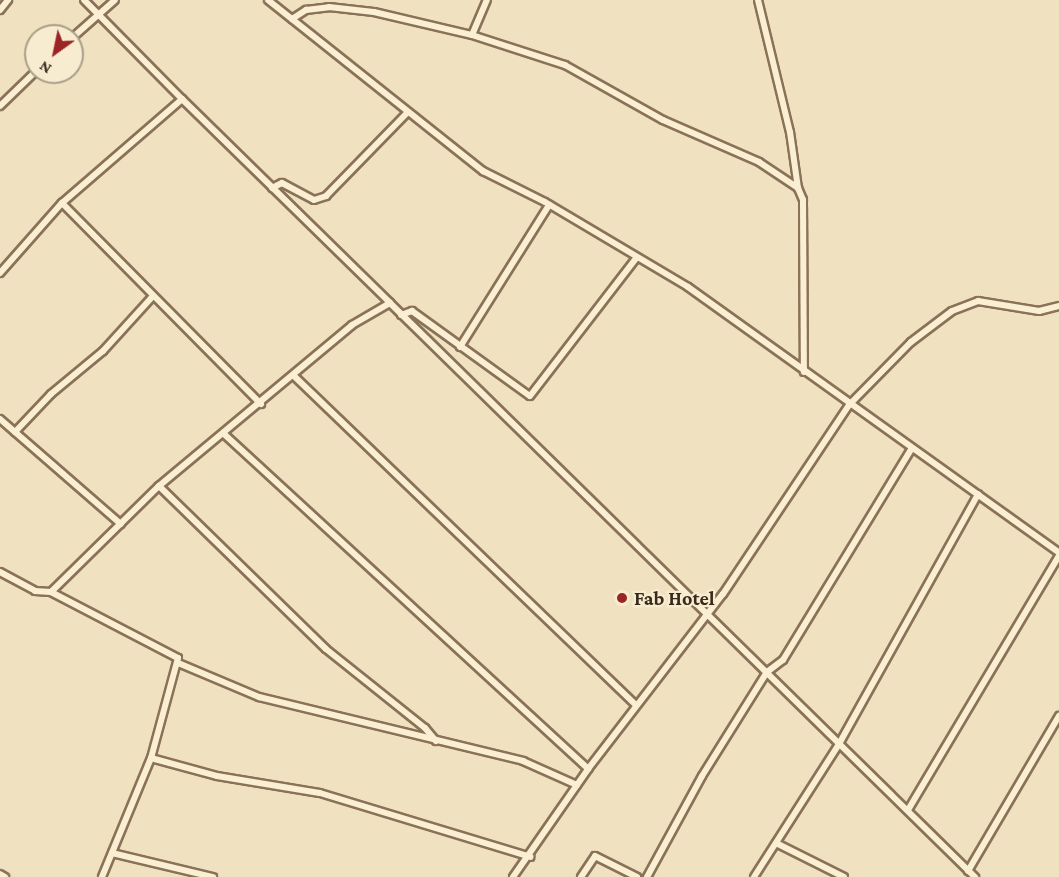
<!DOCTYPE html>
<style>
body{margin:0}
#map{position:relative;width:1059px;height:877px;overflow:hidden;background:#f0e2c0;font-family:"Crimson Pro",serif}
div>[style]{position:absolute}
.roads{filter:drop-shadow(2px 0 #8a7257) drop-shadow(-2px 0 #8a7257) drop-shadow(0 2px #8a7257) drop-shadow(0 -2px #8a7257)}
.minor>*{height:6px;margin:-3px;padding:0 3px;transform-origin:3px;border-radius:3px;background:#faefd3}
.dots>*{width:16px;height:16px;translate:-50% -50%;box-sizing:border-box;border:3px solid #f7ecd0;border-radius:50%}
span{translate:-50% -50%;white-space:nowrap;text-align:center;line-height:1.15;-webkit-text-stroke:4.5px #f7ecd0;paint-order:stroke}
.poi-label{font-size:20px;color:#382a1c;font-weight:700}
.left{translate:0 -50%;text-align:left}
.north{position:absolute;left:24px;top:24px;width:60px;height:60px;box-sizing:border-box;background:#f7ecd0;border:2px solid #ab9e88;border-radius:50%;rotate:213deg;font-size:16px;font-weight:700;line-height:24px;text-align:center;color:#382a1c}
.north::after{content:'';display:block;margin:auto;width:21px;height:27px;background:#9b2524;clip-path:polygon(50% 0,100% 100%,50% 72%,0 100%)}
</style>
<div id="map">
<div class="roads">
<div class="minor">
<div style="left:268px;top:0;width:275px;rotate:38.5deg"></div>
<div style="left:483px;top:171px;width:69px;rotate:26.6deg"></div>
<div style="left:545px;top:202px;width:166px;rotate:30.7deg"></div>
<div style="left:688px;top:287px;width:457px;rotate:35.6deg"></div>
<div style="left:758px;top:0;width:136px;rotate:76.4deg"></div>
<div style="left:790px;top:132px;width:57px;rotate:81.9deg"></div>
<div style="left:0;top:10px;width:13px;rotate:-51deg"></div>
<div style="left:292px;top:19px;width:17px;rotate:-33deg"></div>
<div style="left:306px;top:10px;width:23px;rotate:-7deg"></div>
<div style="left:329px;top:7px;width:45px;rotate:6.3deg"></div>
<div style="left:374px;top:12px;width:101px;rotate:13.2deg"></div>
<div style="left:472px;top:35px;width:98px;rotate:17.9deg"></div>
<div style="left:565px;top:65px;width:112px;rotate:29.3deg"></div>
<div style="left:663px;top:120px;width:105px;rotate:23.6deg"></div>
<div style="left:759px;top:162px;width:47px;rotate:33.7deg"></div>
<div style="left:798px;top:188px;width:13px;rotate:67deg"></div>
<div style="left:803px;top:200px;width:172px;rotate:89.7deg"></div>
<div style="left:472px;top:35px;width:38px;rotate:-67deg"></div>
<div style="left:72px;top:38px;width:57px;rotate:-41.5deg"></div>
<div style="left:182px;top:99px;width:291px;rotate:44.4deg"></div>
<div style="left:0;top:106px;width:50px;rotate:-44.2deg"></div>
<div style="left:272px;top:188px;width:11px;rotate:-27deg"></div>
<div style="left:282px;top:183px;width:36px;rotate:28deg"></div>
<div style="left:314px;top:200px;width:13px;rotate:-18deg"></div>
<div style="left:326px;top:196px;width:117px;rotate:-45.7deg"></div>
<div style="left:62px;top:203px;width:283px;rotate:45.3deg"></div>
<div style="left:0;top:273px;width:94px;rotate:-48.5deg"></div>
<div style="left:62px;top:203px;width:159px;rotate:-40.9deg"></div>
<div style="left:182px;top:99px;width:139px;rotate:-134.7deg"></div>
<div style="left:401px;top:315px;width:12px;rotate:-20deg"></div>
<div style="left:412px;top:311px;width:145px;rotate:35.8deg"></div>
<div style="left:530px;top:396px;width:175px;rotate:-52.4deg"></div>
<div style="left:460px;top:347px;width:168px;rotate:-57.9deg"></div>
<div style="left:293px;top:375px;width:476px;rotate:43.9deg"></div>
<div style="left:0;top:419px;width:160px;rotate:41deg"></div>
<div style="left:15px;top:432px;width:52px;rotate:-46.5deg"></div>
<div style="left:51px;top:394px;width:67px;rotate:-39.6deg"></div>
<div style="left:103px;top:351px;width:74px;rotate:-47.7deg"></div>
<div style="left:224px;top:434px;width:495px;rotate:42.6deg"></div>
<div style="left:159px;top:486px;width:233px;rotate:44.3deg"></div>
<div style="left:326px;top:649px;width:127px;rotate:38.6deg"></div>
<div style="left:425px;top:728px;width:17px;rotate:50deg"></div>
<div style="left:0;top:572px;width:40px;rotate:28deg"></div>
<div style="left:35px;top:591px;width:16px;rotate:4deg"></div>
<div style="left:51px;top:592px;width:151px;rotate:-44.5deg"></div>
<div style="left:159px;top:486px;width:251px;rotate:-39.8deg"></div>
<div style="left:352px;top:325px;width:44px;rotate:-30.1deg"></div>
<div style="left:390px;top:303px;width:820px;rotate:44.46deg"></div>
<div style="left:51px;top:592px;width:143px;rotate:27.5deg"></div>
<div style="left:178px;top:658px;width:104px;rotate:105.1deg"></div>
<div style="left:151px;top:758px;width:129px;rotate:112.4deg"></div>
<div style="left:178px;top:663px;width:88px;rotate:22.8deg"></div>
<div style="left:259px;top:697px;width:272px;rotate:13.6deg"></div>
<div style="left:523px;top:761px;width:59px;rotate:24deg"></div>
<div style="left:151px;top:758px;width:68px;rotate:15.3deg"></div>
<div style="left:217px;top:776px;width:104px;rotate:9.4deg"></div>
<div style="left:320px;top:793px;width:220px;rotate:16.9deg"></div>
<div style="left:908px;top:810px;width:295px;rotate:-59.3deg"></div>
<div style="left:776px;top:843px;width:76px;rotate:26.6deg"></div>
<div style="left:112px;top:853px;width:104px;rotate:13.4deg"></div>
<div style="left:968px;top:871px;width:180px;rotate:-59.6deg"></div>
<div style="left:0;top:874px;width:6px;rotate:31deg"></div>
<div style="left:513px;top:877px;width:131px;rotate:-55.2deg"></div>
<div style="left:588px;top:769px;width:221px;rotate:-52.4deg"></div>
<div style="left:723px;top:594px;width:227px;rotate:-56.3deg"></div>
<div style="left:849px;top:405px;width:88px;rotate:-45.5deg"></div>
<div style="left:911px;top:342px;width:51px;rotate:-37.1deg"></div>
<div style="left:952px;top:311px;width:28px;rotate:-21deg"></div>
<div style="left:978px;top:301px;width:62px;rotate:9.3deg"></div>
<div style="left:1039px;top:311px;width:21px;rotate:-14deg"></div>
<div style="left:581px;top:877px;width:25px;rotate:-56deg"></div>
<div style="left:595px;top:856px;width:47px;rotate:26.6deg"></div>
<div style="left:647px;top:877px;width:115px;rotate:-61.4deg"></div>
<div style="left:702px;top:776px;width:123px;rotate:-58deg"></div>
<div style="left:767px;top:672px;width:20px;rotate:-37deg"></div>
<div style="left:783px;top:660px;width:248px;rotate:-58.7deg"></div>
<div style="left:754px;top:877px;width:158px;rotate:-57.4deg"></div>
<div style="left:839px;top:744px;width:286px;rotate:-60.9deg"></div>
</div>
</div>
<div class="dots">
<div style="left:622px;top:598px;background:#9b2524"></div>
</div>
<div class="poi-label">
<span class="left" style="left:634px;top:598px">Fab Hotel</span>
</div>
<div class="north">N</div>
</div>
